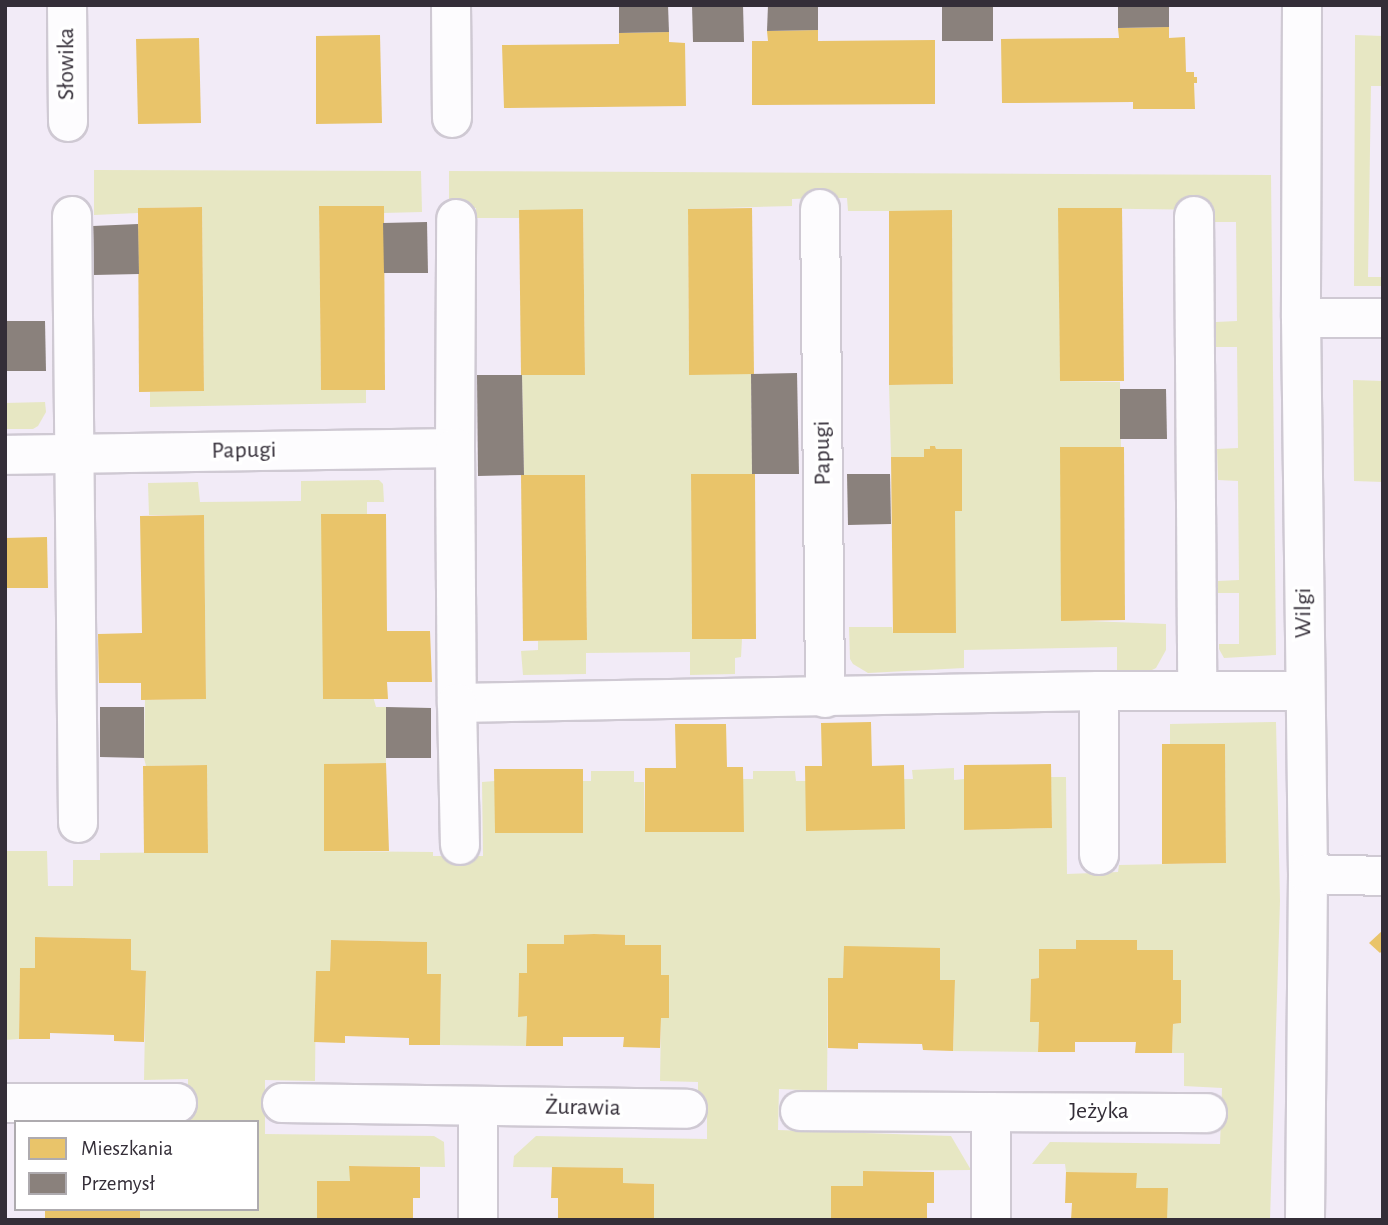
<!DOCTYPE html>
<meta charset="utf-8">
<style>
body{margin:0}
#map{position:relative;width:1388px;height:1225px;overflow:hidden;background:#f2ebf7;font-family:"Alegreya Sans",sans-serif}
div>[style]{position:absolute}
.green>*{inset:0;background:#e7e7c3}
.homes>*{inset:0;background:#e9c46a}
.industry>*{inset:0;background:#8a817c}
.roads{filter:drop-shadow(2px 0 #cfc9d3) drop-shadow(-2px 0 #cfc9d3) drop-shadow(0 2px #cfc9d3) drop-shadow(0 -2px #cfc9d3)}
.street>*{height:38px;margin:-19px;padding:0 19px;transform-origin:19px;border-radius:19px;background:#fdfcfe}
span{translate:-50% -50%;white-space:nowrap;text-align:center;line-height:1.15;-webkit-text-stroke:7px #fff;paint-order:stroke}
.street-label{font-size:24px;color:#342e38}
.frame{position:absolute;inset:0;border:7px solid #342e38;pointer-events:none}
.legend{position:absolute;left:14px;top:1120px;width:245px;height:91px;box-sizing:border-box;background:#fff;border:2px solid #aeabaf;margin:0;padding:9px 12px;list-style:none;font-size:21px;color:#342e38}
.legend li{display:flex;align-items:center;gap:14px;height:35px}
.legend b{width:35px;border:2px solid #aeabaf}
</style>
<div id="map">
<div class="green">
<div style="clip-path:polygon(1355px 35px,1383px 36px,1383px 86px,1371px 86px,1368px 277px,1383px 277px,1383px 286px,1354px 286px)"></div>
<div style="clip-path:polygon(94px 170px,421px 171px,422px 212px,383px 213px,383px 206px,319px 207px,321px 390px,366px 390px,366px 403px,150px 407px,150px 392px,204px 391px,202px 207px,138px 208px,138px 213px,94px 215px)"></div>
<div style="clip-path:polygon(449px 171px,1271px 175px,1276px 655px,1224px 658px,1219px 649px,1219px 644px,1239px 644px,1239px 593px,1218px 593px,1218px 581px,1239px 580px,1238px 481px,1218px 480px,1217px 449px,1238px 448px,1237px 347px,1216px 347px,1216px 322px,1237px 321px,1236px 222px,1215px 222px,1215px 210px,1059px 208px,1060px 381px,1120px 382px,1121px 447px,1061px 447px,1061px 620px,1166px 624px,1166px 650px,1156px 668px,1150px 671px,1117px 671px,1117px 647px,964px 650px,964px 668px,868px 673px,853px 664px,850px 659px,849px 627px,892px 627px,893px 633px,955px 633px,955px 511px,962px 449px,936px 449px,935px 446px,930px 446px,930px 449px,924px 449px,924px 457px,891px 457px,889px 385px,953px 384px,952px 211px,848px 211px,847px 198px,819px 198px,792px 199px,792px 206px,688px 209px,689px 374px,751px 374px,752px 474px,691px 474px,692px 639px,742px 639px,741px 657px,735px 658px,735px 674px,690px 675px,690px 652px,586px 653px,586px 674px,523px 675px,521px 651px,538px 650px,538px 641px,587px 639px,585px 475px,524px 475px,522px 375px,585px 375px,583px 210px,520px 210px,519px 218px,476px 218px,476px 208px,449px 208px)"></div>
<div style="clip-path:polygon(1353px 380px,1383px 381px,1383px 482px,1354px 481px)"></div>
<div style="clip-path:polygon(45px 402px,46px 412px,38px 426px,33px 429px,5px 429px,5px 403px)"></div>
<div style="clip-path:polygon(379px 480px,383px 484px,384px 502px,367px 502px,367px 514px,322px 514px,376px 707px,386px 707px,386px 763px,324px 764px,325px 851px,433px 852px,433px 856px,483px 856px,482px 782px,495px 781px,496px 833px,583px 833px,583px 781px,591px 781px,591px 771px,634px 771px,634px 782px,644px 782px,645px 832px,743px 779px,753px 779px,753px 771px,795px 771px,796px 781px,805px 781px,913px 779px,912px 770px,954px 768px,954px 780px,964px 779px,965px 830px,1052px 828px,1051px 777px,1066px 777px,1067px 874px,1118px 872px,1119px 865px,1226px 863px,1225px 744px,1170px 744px,1170px 724px,1276px 722px,1280px 901px,1270px 1220px,1167px 1220px,1167px 1189px,1136px 1188px,1136px 1173px,1066px 1172px,1065px 1164px,1032px 1164px,1050px 1142px,1220px 1144px,1222px 1088px,1184px 1086px,1184px 1053px,1172px 1053px,1173px 1024px,1181px 1023px,1181px 980px,1173px 980px,1173px 950px,1137px 950px,1136px 940px,1077px 940px,1076px 949px,1039px 978px,1031px 979px,1030px 1022px,1039px 1022px,1038px 1052px,953px 1051px,955px 980px,940px 980px,940px 948px,843px 978px,828px 978px,827px 1091px,779px 1089px,778px 1130px,951px 1136px,971px 1170px,864px 1171px,863px 1186px,831px 1186px,831px 1220px,654px 1220px,654px 1184px,623px 1183px,623px 1168px,513px 1167px,514px 1156px,536px 1136px,707px 1139px,707px 1106px,698px 1105px,698px 1082px,660px 1081px,661px 1018px,669px 1018px,669px 975px,661px 975px,661px 945px,625px 945px,624px 935px,594px 934px,564px 935px,564px 944px,527px 944px,527px 973px,519px 974px,518px 1016px,527px 1016px,526px 1046px,440px 1045px,441px 974px,427px 974px,427px 942px,331px 940px,330px 971px,316px 972px,315px 1081px,265px 1080px,265px 1134px,434px 1136px,444px 1142px,445px 1167px,350px 1166px,350px 1181px,318px 1181px,317px 1220px,140px 1220px,140px 1209px,257px 1209px,257px 1122px,188px 1122px,188px 1079px,144px 1080px,146px 971px,131px 970px,131px 939px,35px 937px,35px 968px,20px 969px,19px 1039px,5px 1040px,5px 851px,47px 851px,48px 886px,73px 886px,73px 860px,100px 860px,100px 853px,208px 852px,207px 765px,146px 766px,144px 758px,145px 700px,206px 699px,204px 515px,149px 515px,148px 483px,198px 482px,200px 502px,301px 501px,301px 481px)"></div>
</div>
<div class="homes">
<div style="clip-path:polygon(1169px 27px,1169px 38px,1185px 37px,1186px 72px,1194px 72px,1194px 77px,1197px 77px,1197px 83px,1194px 83px,1195px 109px,1133px 109px,1133px 102px,1002px 103px,1001px 39px,1119px 38px,1118px 28px)"></div>
<div style="clip-path:polygon(818px 30px,818px 41px,935px 40px,935px 104px,752px 105px,752px 41px,768px 41px,767px 31px)"></div>
<div style="clip-path:polygon(669px 32px,669px 42px,685px 43px,686px 106px,504px 108px,502px 45px,619px 44px,619px 33px)"></div>
<div style="clip-path:polygon(380px 35px,382px 123px,316px 124px,316px 36px)"></div>
<div style="clip-path:polygon(199px 38px,201px 123px,138px 124px,136px 39px)"></div>
<div style="clip-path:polygon(319px 206px,384px 206px,385px 390px,321px 390px)"></div>
<div style="clip-path:polygon(202px 207px,204px 391px,139px 392px,138px 208px)"></div>
<div style="clip-path:polygon(752px 208px,754px 374px,689px 375px,688px 209px)"></div>
<div style="clip-path:polygon(1058px 208px,1122px 208px,1124px 381px,1060px 381px)"></div>
<div style="clip-path:polygon(583px 209px,585px 375px,521px 375px,519px 210px)"></div>
<div style="clip-path:polygon(952px 210px,953px 384px,889px 385px,889px 211px)"></div>
<div style="clip-path:polygon(930px 446px,935px 446px,936px 449px,962px 449px,962px 511px,955px 511px,956px 633px,893px 633px,891px 457px,924px 457px,924px 449px,930px 449px)"></div>
<div style="clip-path:polygon(1060px 447px,1124px 447px,1125px 620px,1061px 621px)"></div>
<div style="clip-path:polygon(691px 474px,755px 474px,756px 639px,692px 639px)"></div>
<div style="clip-path:polygon(521px 475px,585px 475px,587px 640px,523px 641px)"></div>
<div style="clip-path:polygon(321px 514px,386px 514px,387px 631px,430px 631px,432px 682px,387px 682px,388px 699px,323px 699px)"></div>
<div style="clip-path:polygon(204px 515px,206px 699px,141px 700px,141px 683px,99px 683px,98px 634px,142px 633px,140px 516px)"></div>
<div style="clip-path:polygon(47px 537px,48px 588px,5px 588px,5px 538px)"></div>
<div style="clip-path:polygon(871px 722px,872px 766px,904px 765px,905px 829px,806px 831px,805px 766px,822px 766px,821px 723px)"></div>
<div style="clip-path:polygon(675px 724px,726px 724px,727px 767px,743px 767px,744px 832px,645px 832px,645px 768px,676px 768px)"></div>
<div style="clip-path:polygon(1162px 744px,1225px 744px,1226px 863px,1162px 864px)"></div>
<div style="clip-path:polygon(386px 763px,389px 851px,324px 851px,324px 764px)"></div>
<div style="clip-path:polygon(1051px 764px,1052px 828px,964px 830px,964px 765px)"></div>
<div style="clip-path:polygon(207px 765px,208px 853px,144px 853px,143px 766px)"></div>
<div style="clip-path:polygon(494px 769px,583px 769px,583px 833px,495px 833px)"></div>
<div style="clip-path:polygon(1383px 930px,1383px 950px,1380px 953px,1369px 943px)"></div>
<div style="clip-path:polygon(594px 934px,625px 935px,625px 945px,661px 945px,661px 975px,669px 975px,669px 1018px,661px 1018px,660px 1048px,623px 1047px,624px 1037px,563px 1037px,563px 1046px,526px 1046px,527px 1016px,518px 1017px,519px 973px,527px 973px,527px 944px,564px 944px,564px 935px)"></div>
<div style="clip-path:polygon(35px 937px,131px 939px,131px 970px,146px 971px,144px 1042px,114px 1041px,114px 1035px,50px 1033px,50px 1039px,19px 1039px,20px 968px,35px 968px)"></div>
<div style="clip-path:polygon(331px 940px,427px 942px,427px 974px,441px 974px,440px 1045px,409px 1045px,409px 1038px,345px 1036px,345px 1043px,314px 1042px,316px 971px,330px 971px)"></div>
<div style="clip-path:polygon(1076px 940px,1137px 940px,1137px 950px,1173px 950px,1173px 980px,1181px 980px,1181px 1023px,1173px 1024px,1172px 1053px,1135px 1053px,1136px 1042px,1075px 1042px,1075px 1052px,1038px 1052px,1039px 1022px,1030px 1022px,1031px 979px,1039px 978px,1039px 949px,1076px 949px)"></div>
<div style="clip-path:polygon(844px 946px,940px 948px,940px 980px,955px 980px,953px 1051px,923px 1050px,922px 1044px,858px 1043px,858px 1049px,828px 1048px,828px 978px,843px 978px)"></div>
<div style="clip-path:polygon(349px 1166px,420px 1167px,420px 1198px,413px 1198px,413px 1220px,317px 1220px,317px 1181px,350px 1181px)"></div>
<div style="clip-path:polygon(552px 1167px,623px 1168px,623px 1183px,654px 1184px,654px 1220px,558px 1220px,558px 1198px,551px 1198px)"></div>
<div style="clip-path:polygon(863px 1171px,934px 1172px,934px 1203px,927px 1203px,927px 1220px,831px 1220px,831px 1186px,863px 1186px)"></div>
<div style="clip-path:polygon(1066px 1172px,1137px 1173px,1136px 1188px,1168px 1188px,1167px 1220px,1071px 1220px,1072px 1203px,1065px 1203px)"></div>
<div style="clip-path:polygon(45px 1209px,140px 1209px,140px 1220px,45px 1220px)"></div>
</div>
<div class="industry">
<div style="clip-path:polygon(619px 5px,668px 5px,669px 32px,619px 33px)"></div>
<div style="clip-path:polygon(692px 5px,743px 5px,744px 42px,693px 42px)"></div>
<div style="clip-path:polygon(768px 5px,818px 5px,818px 30px,767px 31px)"></div>
<div style="clip-path:polygon(942px 5px,993px 5px,993px 41px,942px 41px)"></div>
<div style="clip-path:polygon(1118px 5px,1169px 5px,1169px 27px,1118px 28px)"></div>
<div style="clip-path:polygon(427px 222px,428px 273px,384px 273px,383px 223px)"></div>
<div style="clip-path:polygon(138px 224px,139px 274px,94px 275px,93px 226px)"></div>
<div style="clip-path:polygon(5px 321px,45px 321px,46px 371px,5px 371px)"></div>
<div style="clip-path:polygon(797px 373px,799px 474px,752px 474px,751px 374px)"></div>
<div style="clip-path:polygon(477px 375px,522px 375px,524px 475px,478px 476px)"></div>
<div style="clip-path:polygon(1120px 389px,1166px 389px,1167px 439px,1120px 439px)"></div>
<div style="clip-path:polygon(847px 474px,890px 474px,891px 524px,848px 525px)"></div>
<div style="clip-path:polygon(100px 707px,144px 707px,144px 758px,100px 757px)"></div>
<div style="clip-path:polygon(386px 707px,431px 708px,431px 758px,386px 758px)"></div>
</div>
<div class="roads">
<div class="street">
<div style="left:67px;top:5px;width:117px;rotate:89.5deg"></div>
<div style="left:451px;top:5px;width:113px;rotate:89.5deg"></div>
<div style="left:1302px;top:5px;width:313px;rotate:90.2deg"></div>
<div style="left:1301px;top:318px;width:556px;rotate:89.28deg"></div>
<div style="left:1308px;top:874px;width:346px;rotate:90.5deg"></div>
<div style="left:820px;top:209px;width:489px;rotate:89.4deg"></div>
<div style="left:72px;top:216px;width:607px;rotate:89.43deg"></div>
<div style="left:1194px;top:216px;width:474px;rotate:89.6deg"></div>
<div style="left:1301px;top:318px;width:82px"></div>
<div style="left:455px;top:448px;width:229px;rotate:-89.7deg"></div>
<div style="left:5px;top:455px;width:450px;rotate:-0.9deg"></div>
<div style="left:455px;top:448px;width:255px;rotate:89.6deg"></div>
<div style="left:457px;top:703px;width:642px;rotate:-1.07deg"></div>
<div style="left:1099px;top:691px;width:205px"></div>
<div style="left:1099px;top:691px;width:164px;rotate:90deg"></div>
<div style="left:457px;top:703px;width:142px;rotate:88.8deg"></div>
<div style="left:1308px;top:874px;width:75px;rotate:1.5deg"></div>
<div style="left:5px;top:1103px;width:172px"></div>
<div style="left:282px;top:1103px;width:405px;rotate:0.8deg"></div>
<div style="left:800px;top:1111px;width:407px;rotate:0.3deg"></div>
<div style="left:478px;top:1220px;width:114px;rotate:-90deg"></div>
<div style="left:991px;top:1220px;width:108px;rotate:-90deg"></div>
</div>
</div>
<div class="street-label">
<span style="left:67px;top:64px;rotate:-90deg">Słowika</span>
<span style="left:244px;top:451px;rotate:-1deg">Papugi</span>
<span style="left:823px;top:453px;rotate:-91deg">Papugi</span>
<span style="left:1304px;top:613px;rotate:-90deg">Wilgi</span>
<span style="left:583px;top:1108px;rotate:1deg">Żurawia</span>
<span style="left:1099px;top:1112px">Jeżyka</span>
</div>
<div class="frame"></div>
<ul class="legend">
<li><b style="height:19px;background:#e9c46a"></b>Mieszkania</li>
<li><b style="height:19px;background:#8a817c"></b>Przemysł</li>
</ul>
</div>
